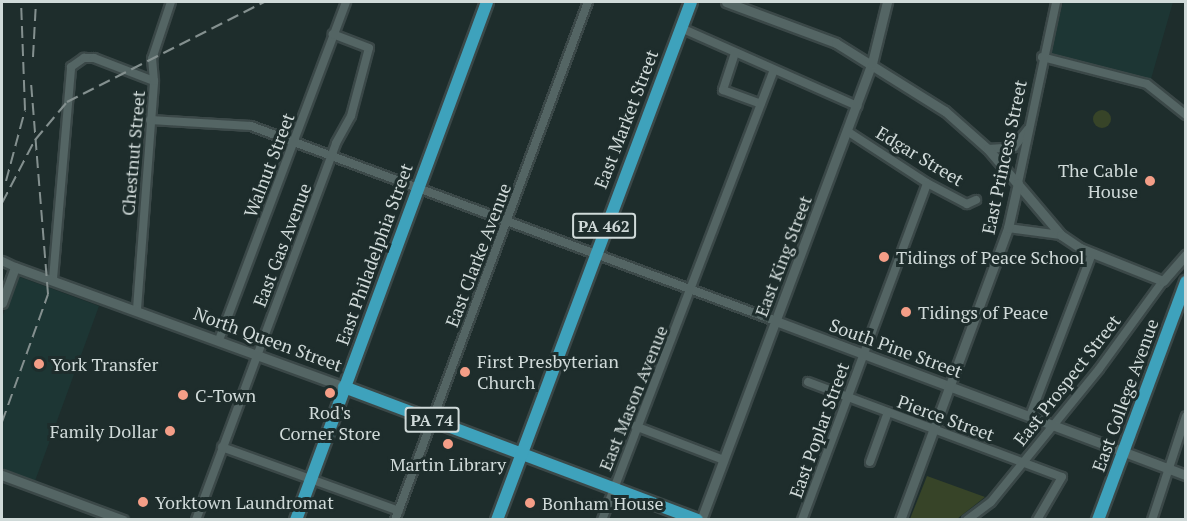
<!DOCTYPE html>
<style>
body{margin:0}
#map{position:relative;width:1187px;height:521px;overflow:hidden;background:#1e2d2c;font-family:"PT Serif",serif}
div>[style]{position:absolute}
.built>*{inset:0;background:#1d3634}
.green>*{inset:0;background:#374428}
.round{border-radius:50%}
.roads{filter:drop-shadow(2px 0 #3b4848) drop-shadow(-2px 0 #3b4848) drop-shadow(0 2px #3b4848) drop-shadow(0 -2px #3b4848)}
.minor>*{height:8px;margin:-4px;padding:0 4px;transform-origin:4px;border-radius:4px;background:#546564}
.tertiary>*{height:9px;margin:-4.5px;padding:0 4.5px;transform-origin:4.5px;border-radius:4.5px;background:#546564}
.primary>*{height:12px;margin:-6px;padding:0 6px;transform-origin:6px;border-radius:6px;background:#3ea2bc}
.rail>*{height:2px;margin-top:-1px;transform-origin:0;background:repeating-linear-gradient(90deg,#84908f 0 12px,transparent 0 18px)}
.dots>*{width:16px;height:16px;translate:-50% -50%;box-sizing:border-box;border:3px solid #1e2d2c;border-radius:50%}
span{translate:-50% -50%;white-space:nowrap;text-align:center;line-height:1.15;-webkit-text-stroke:6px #1e2d2c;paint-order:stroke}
.shield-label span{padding:2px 4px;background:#1e2d2c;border:2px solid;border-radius:4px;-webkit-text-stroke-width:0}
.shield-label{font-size:16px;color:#d0dad9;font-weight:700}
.street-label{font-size:18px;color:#d0dad9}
.poi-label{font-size:18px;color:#d0dad9}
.right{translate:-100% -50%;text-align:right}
.left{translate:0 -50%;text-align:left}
.frame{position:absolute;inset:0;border:3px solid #d0dad9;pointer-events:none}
</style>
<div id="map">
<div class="built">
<div style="clip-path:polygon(1063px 2px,1173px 2px,1151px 79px,1050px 54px)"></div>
<div style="clip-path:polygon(17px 276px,99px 306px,35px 481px,2px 469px,2px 318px)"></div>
</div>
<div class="green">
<div class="round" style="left:1093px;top:110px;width:18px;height:18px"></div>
<div style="clip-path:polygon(927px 476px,985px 497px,957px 519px,910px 519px)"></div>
</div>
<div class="roads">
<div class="minor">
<div style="left:681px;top:28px;width:193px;rotate:23.9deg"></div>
<div style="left:735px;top:53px;width:39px;rotate:108deg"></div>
<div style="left:723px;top:90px;width:40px;rotate:20.2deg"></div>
<div style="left:1042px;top:57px;width:108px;rotate:14.4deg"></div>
<div style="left:1147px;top:84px;width:50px;rotate:38.5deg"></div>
<div style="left:150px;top:120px;width:101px;rotate:3.4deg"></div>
<div style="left:251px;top:126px;width:560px;rotate:20.38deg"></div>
<div style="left:847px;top:131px;width:95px;rotate:33deg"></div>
<div style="left:927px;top:183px;width:45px;rotate:27.7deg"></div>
<div style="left:967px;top:204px;width:10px;rotate:-24deg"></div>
<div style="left:988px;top:149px;width:26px;rotate:-4deg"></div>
<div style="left:1014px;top:147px;width:23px;rotate:-52deg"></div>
<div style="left:1018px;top:183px;width:185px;rotate:-78.1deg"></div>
<div style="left:1008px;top:228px;width:53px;rotate:7.5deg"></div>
<div style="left:2px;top:261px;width:14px;rotate:25deg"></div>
<div style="left:53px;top:279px;width:213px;rotate:-85.1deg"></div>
<div style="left:71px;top:67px;width:16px;rotate:-35deg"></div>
<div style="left:84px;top:58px;width:10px"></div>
<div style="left:94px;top:58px;width:64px;rotate:21deg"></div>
<div style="left:137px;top:309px;width:229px;rotate:-85.7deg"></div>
<div style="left:154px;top:81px;width:22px;rotate:-95deg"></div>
<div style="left:152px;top:59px;width:60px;rotate:-71.6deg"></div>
<div style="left:219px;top:340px;width:361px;rotate:-69.4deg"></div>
<div style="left:808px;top:382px;width:271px;rotate:20.5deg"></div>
<div style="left:1062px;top:477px;width:50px;rotate:120.2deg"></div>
<div style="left:1030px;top:416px;width:173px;rotate:-69.1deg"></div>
<div style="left:635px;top:426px;width:95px;rotate:20.9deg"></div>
<div style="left:222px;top:447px;width:188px;rotate:19.9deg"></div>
<div style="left:870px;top:462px;width:53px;rotate:-70.2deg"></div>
<div style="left:196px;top:520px;width:402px;rotate:-69.6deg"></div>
<div style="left:336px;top:143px;width:31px;rotate:-61deg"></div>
<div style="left:351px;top:116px;width:70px;rotate:-75.2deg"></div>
<div style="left:369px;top:48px;width:39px;rotate:-159deg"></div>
<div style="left:395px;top:520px;width:553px;rotate:-69.57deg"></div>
<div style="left:602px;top:520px;width:482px;rotate:-69.1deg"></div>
<div style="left:802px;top:520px;width:359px;rotate:-69.6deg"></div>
<div style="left:967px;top:520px;width:30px;rotate:-37deg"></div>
<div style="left:991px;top:502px;width:171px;rotate:-50.9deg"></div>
<div style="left:1099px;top:369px;width:109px;rotate:-54deg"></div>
<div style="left:1152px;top:520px;width:109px;rotate:-71.9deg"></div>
</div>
<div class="tertiary">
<div style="left:726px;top:2px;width:117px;rotate:20.4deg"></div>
<div style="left:836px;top:43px;width:128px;rotate:32deg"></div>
<div style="left:945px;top:111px;width:57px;rotate:41.5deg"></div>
<div style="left:988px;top:149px;width:113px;rotate:49.7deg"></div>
<div style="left:1061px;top:235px;width:23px;rotate:34deg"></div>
<div style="left:1080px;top:248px;width:89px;rotate:21.7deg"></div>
<div style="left:1163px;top:281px;width:35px;rotate:-49deg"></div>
<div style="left:2px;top:303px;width:38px;rotate:-70deg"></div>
<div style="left:15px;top:267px;width:350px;rotate:20deg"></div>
<div style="left:776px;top:321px;width:438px;rotate:20.6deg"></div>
<div style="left:2px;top:475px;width:129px;rotate:20.4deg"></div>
<div style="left:701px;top:520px;width:488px;rotate:-69.5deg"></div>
<div style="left:872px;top:63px;width:63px;rotate:-76.2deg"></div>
<div style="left:900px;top:520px;width:311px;rotate:-69.7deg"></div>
<div style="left:1008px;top:228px;width:46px;rotate:-77.5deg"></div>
</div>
<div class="primary">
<div style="left:344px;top:387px;width:377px;rotate:20.6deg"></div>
<div style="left:296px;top:520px;width:552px;rotate:-69.76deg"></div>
<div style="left:497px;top:520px;width:553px;rotate:-69.47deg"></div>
<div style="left:1098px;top:520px;width:254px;rotate:-69.7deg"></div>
</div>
</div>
<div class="rail">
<div style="left:33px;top:57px;width:55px;rotate:-86.9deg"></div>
<div style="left:6px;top:181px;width:73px;rotate:-75deg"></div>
<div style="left:25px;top:110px;width:108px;rotate:-92.1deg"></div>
<div style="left:2px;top:203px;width:71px;rotate:-62.4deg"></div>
<div style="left:35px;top:140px;width:50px;rotate:-49.9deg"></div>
<div style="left:67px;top:102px;width:221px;rotate:-26.9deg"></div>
<div style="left:2px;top:422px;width:136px;rotate:-70.2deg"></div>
<div style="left:48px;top:294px;width:213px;rotate:-94.6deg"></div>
</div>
<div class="dots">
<div style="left:1150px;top:181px;background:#f49e87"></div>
<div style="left:884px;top:257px;background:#f49e87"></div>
<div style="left:906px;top:312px;background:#f49e87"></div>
<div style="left:39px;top:364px;background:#f49e87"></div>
<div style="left:465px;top:372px;background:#f49e87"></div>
<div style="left:330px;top:393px;background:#f49e87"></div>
<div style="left:183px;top:395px;background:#f49e87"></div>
<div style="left:170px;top:431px;background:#f49e87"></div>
<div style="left:448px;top:444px;background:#f49e87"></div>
<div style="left:143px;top:502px;background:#f49e87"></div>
<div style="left:530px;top:503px;background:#f49e87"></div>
</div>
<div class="shield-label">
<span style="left:604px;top:226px">PA 462</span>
<span style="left:432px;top:420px">PA 74</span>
</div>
<div class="street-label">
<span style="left:626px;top:119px;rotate:-69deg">East Market Street</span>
<span style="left:133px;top:153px;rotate:-85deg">Chestnut Street</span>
<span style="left:920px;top:156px;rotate:31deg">Edgar Street</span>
<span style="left:1004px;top:157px;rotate:-78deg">East Princess Street</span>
<span style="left:269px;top:165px;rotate:-69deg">Walnut Street</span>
<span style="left:282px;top:245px;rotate:-69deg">East Gas Avenue</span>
<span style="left:374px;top:254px;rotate:-70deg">East Philadelphia Street</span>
<span style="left:478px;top:255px;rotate:-69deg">East Clarke Avenue</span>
<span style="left:783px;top:256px;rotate:-69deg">East King Street</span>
<span style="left:268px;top:339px;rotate:20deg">North Queen Street</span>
<span style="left:896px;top:348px;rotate:20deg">South Pine Street</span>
<span style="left:1067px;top:380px;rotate:-52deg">East Prospect Street</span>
<span style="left:1125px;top:395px;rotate:-70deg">East College Avenue</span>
<span style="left:633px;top:398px;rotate:-68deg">East Mason Avenue</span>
<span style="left:946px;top:418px;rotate:20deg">Pierce Street</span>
<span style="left:819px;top:430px;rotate:-70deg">East Poplar Street</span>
</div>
<div class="poi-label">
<span class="right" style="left:1138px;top:181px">The Cable<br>House</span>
<span class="left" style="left:896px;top:257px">Tidings of Peace School</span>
<span class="left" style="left:918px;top:312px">Tidings of Peace</span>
<span class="left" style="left:477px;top:372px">First Presbyterian<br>Church</span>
<span class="left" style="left:51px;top:364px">York Transfer</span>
<span class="left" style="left:195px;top:395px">C-Town</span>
<span style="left:330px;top:423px">Rod's<br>Corner Store</span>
<span class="right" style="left:158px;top:431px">Family Dollar</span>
<span style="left:448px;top:464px">Martin Library</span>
<span class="left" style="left:155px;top:502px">Yorktown Laundromat</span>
<span class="left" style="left:542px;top:503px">Bonham House</span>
</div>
<div class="frame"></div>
</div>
